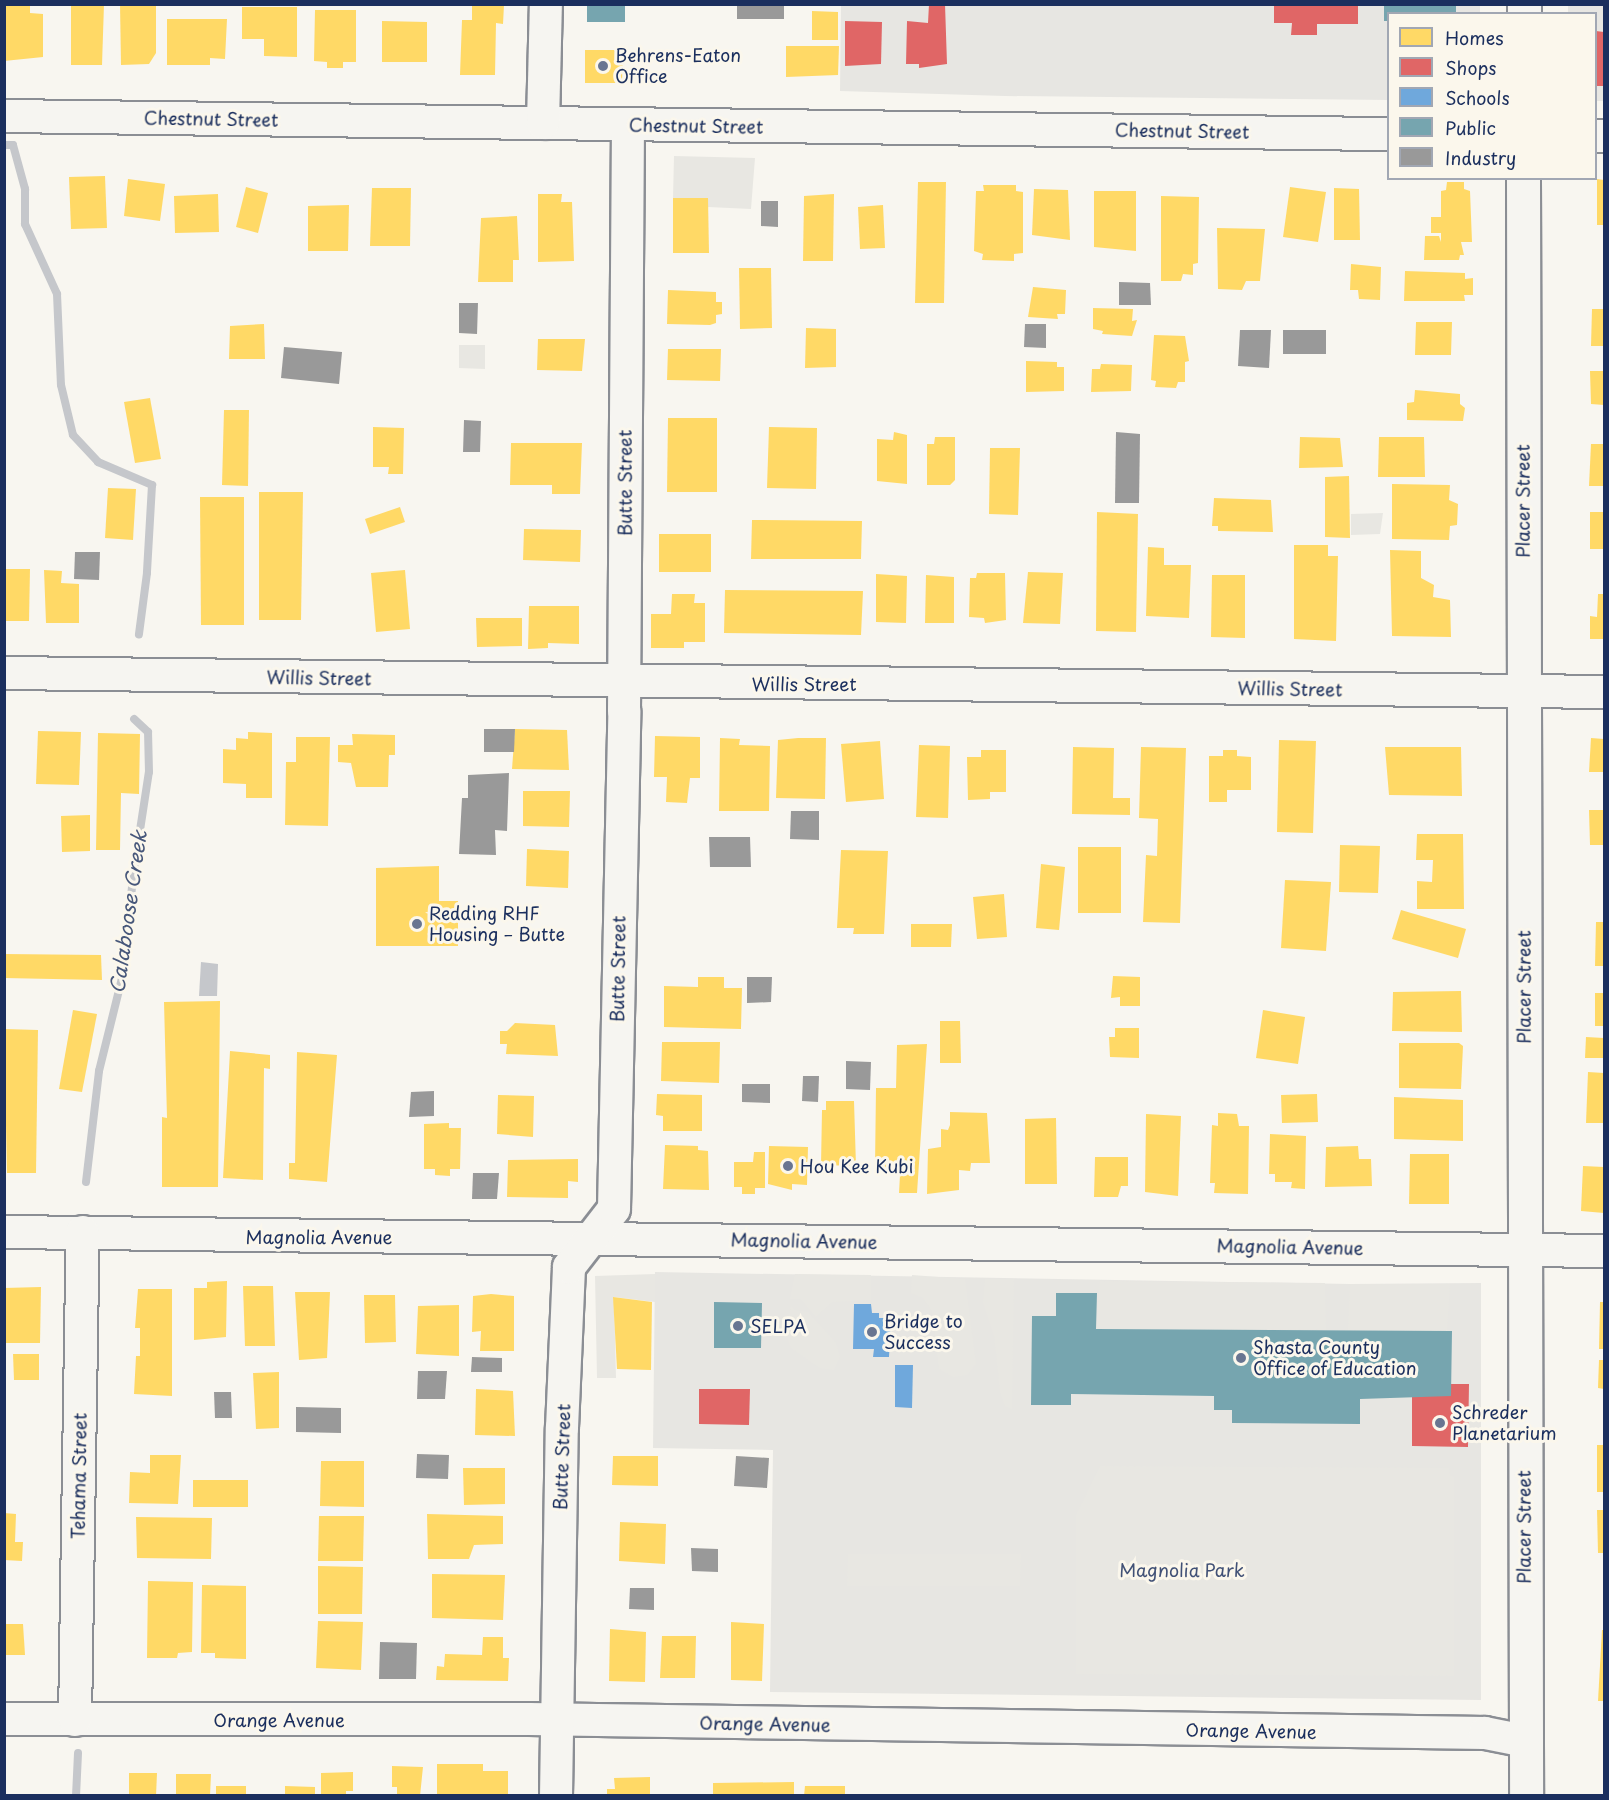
<!DOCTYPE html>
<meta charset="utf-8">
<style>
body{margin:0}
#map{position:relative;width:1609px;height:1800px;overflow:hidden;background:#f8f6f0;font-family:"Playpen Sans",sans-serif}
div>[style]{position:absolute}
.built>*{inset:0;background:#e7e6e2}
.green>*{inset:0;background:#e8e7e2}
.water>*{inset:0;background:#c5c7cb}
.homes>*{inset:0;background:#ffd966}
.shops>*{inset:0;background:#e06666}
.schools>*{inset:0;background:#6fa8dc}
.public>*{inset:0;background:#76a5af}
.industry>*{inset:0;background:#999}
.stream>*{height:8px;margin:-4px;padding:0 4px;transform-origin:4px;border-radius:4px;background:#c5c7cb}
.roads{filter:drop-shadow(2px 0 #8b8e94) drop-shadow(-2px 0 #8b8e94) drop-shadow(0 2px #8b8e94) drop-shadow(0 -2px #8b8e94)}
.minor>*{height:32px;margin:-16px;padding:0 16px;transform-origin:16px;border-radius:16px;background:#f6f5f1}
.secondary>*{height:33px;margin:-16.5px;padding:0 16.5px;transform-origin:16.5px;border-radius:16.5px;background:#f6f5f1}
.dots>*{width:16px;height:16px;translate:-50% -50%;box-sizing:border-box;border:3px solid #fbf7ec;border-radius:50%}
span{translate:-50% -50%;white-space:nowrap;text-align:center;line-height:1.15;-webkit-text-stroke:6px #fbf7ec;paint-order:stroke}
.poi-label{font-size:18px;color:#1b2f5e}
.left{translate:0 -50%;text-align:left}
.street-label{font-size:18px;color:#1b2f5e}
.park-label{font-size:18px;color:#415176}
.water-label{font-size:20px;color:#47577a;font-style:italic}
.frame{position:absolute;inset:0;border:6px solid #1b2f5e;pointer-events:none}
.legend{position:absolute;left:1387px;top:12px;width:210px;height:168px;box-sizing:border-box;background:#fbf7ec;border:2px solid #a1a7b3;margin:0;padding:8px 10px;list-style:none;font-size:18px;color:#1b2f5e}
.legend li{display:flex;align-items:center;gap:12px;height:30px}
.legend b{width:30px;border:2px solid #a1a7b3}
</style>
<div id="map">
<div class="built">
<div style="clip-path:polygon(841px 5px,1480px 5px,1480px 13px,1388px 14px,1388px 100px,1005px 96px,840px 91px)"></div>
<div style="clip-path:polygon(1568px 5px,1604px 5px,1604px 101px,1596px 101px,1596px 14px,1568px 14px)"></div>
<div style="clip-path:polygon(655px 1272px,1350px 1284px,1481px 1283px,1481px 1700px,770px 1692px,773px 1450px,653px 1448px)"></div>
</div>
<div class="green">
<div style="clip-path:polygon(674px 156px,755px 158px,751px 209px,708px 207px,708px 198px,673px 198px)"></div>
<div style="clip-path:polygon(459px 345px,485px 345px,485px 369px,459px 368px)"></div>
<div style="clip-path:polygon(1383px 513px,1380px 534px,1351px 535px,1351px 514px)"></div>
<div style="clip-path:polygon(655px 1274px,655px 1302px,614px 1297px,616px 1378px,597px 1378px,595px 1276px)"></div>
<div style="clip-path:polygon(795px 1274px,871px 1275px,871px 1300px,832px 1302px,816px 1317px,801px 1299px,790px 1299px)"></div>
<div style="clip-path:polygon(912px 1275px,965px 1279px,976px 1364px,967px 1375px,953px 1377px,939px 1369px,932px 1311px,923px 1298px,911px 1293px)"></div>
<div style="clip-path:polygon(985px 1279px,1014px 1279px,1012px 1409px,1005px 1406px,1000px 1392px,994px 1335px,983px 1302px)"></div>
<div style="clip-path:polygon(1100px 1281px,1325px 1283px,1326px 1330px,1096px 1329px)"></div>
<div style="clip-path:polygon(1350px 1284px,1450px 1284px,1447px 1331px,1348px 1330px)"></div>
<div style="clip-path:polygon(791px 1305px,794px 1310px,808px 1312px,836px 1343px,840px 1357px,834px 1370px,820px 1368px,791px 1348px,786px 1333px)"></div>
<div style="clip-path:polygon(1100px 1466px,1449px 1468px,1450px 1476px,1454px 1477px,1454px 1676px,1076px 1674px,1076px 1515px)"></div>
<div style="clip-path:polygon(848px 1554px,1021px 1554px,1020px 1586px,847px 1586px)"></div>
</div>
<div class="water">
<div style="clip-path:polygon(201px 962px,218px 964px,217px 996px,199px 996px)"></div>
</div>
<div class="homes">
<div style="clip-path:polygon(4px 4px,30px 4px,30px 13px,43px 14px,43px 57px,4px 61px)"></div>
<div style="clip-path:polygon(71px 4px,104px 4px,102px 65px,71px 65px)"></div>
<div style="clip-path:polygon(120px 4px,156px 4px,156px 53px,149px 64px,121px 65px)"></div>
<div style="clip-path:polygon(472px 4px,504px 5px,503px 24px,496px 23px,495px 75px,460px 75px,462px 20px,472px 20px)"></div>
<div style="clip-path:polygon(242px 7px,297px 7px,297px 57px,264px 56px,264px 39px,242px 39px)"></div>
<div style="clip-path:polygon(315px 10px,356px 10px,356px 62px,343px 62px,343px 68px,327px 68px,327px 62px,314px 61px)"></div>
<div style="clip-path:polygon(812px 11px,838px 12px,838px 40px,812px 40px)"></div>
<div style="clip-path:polygon(167px 19px,227px 19px,225px 59px,210px 58px,210px 65px,167px 65px)"></div>
<div style="clip-path:polygon(382px 21px,427px 22px,427px 62px,382px 62px)"></div>
<div style="clip-path:polygon(786px 46px,839px 46px,838px 75px,786px 77px)"></div>
<div style="clip-path:polygon(585px 50px,623px 50px,622px 83px,585px 83px)"></div>
<div style="clip-path:polygon(105px 176px,107px 228px,71px 229px,69px 177px)"></div>
<div style="clip-path:polygon(128px 179px,165px 184px,160px 221px,124px 216px)"></div>
<div style="clip-path:polygon(1597px 179px,1604px 180px,1604px 225px,1597px 225px)"></div>
<div style="clip-path:polygon(918px 182px,946px 182px,944px 303px,915px 303px)"></div>
<div style="clip-path:polygon(1447px 182px,1464px 182px,1464px 189px,1470px 191px,1472px 242px,1461px 242px,1464px 255px,1460px 255px,1459px 260px,1424px 260px,1425px 236px,1439px 236px,1441px 242px,1441px 233px,1431px 233px,1431px 217px,1441px 217px,1441px 191px,1446px 190px)"></div>
<div style="clip-path:polygon(983px 185px,1016px 185px,1016px 191px,1023px 192px,1023px 253px,1014px 254px,1014px 261px,982px 260px,983px 254px,974px 251px,976px 191px,984px 191px)"></div>
<div style="clip-path:polygon(246px 187px,268px 193px,258px 233px,236px 227px)"></div>
<div style="clip-path:polygon(1290px 187px,1326px 192px,1318px 242px,1283px 237px)"></div>
<div style="clip-path:polygon(372px 188px,411px 188px,410px 246px,370px 246px)"></div>
<div style="clip-path:polygon(1334px 188px,1359px 189px,1360px 240px,1334px 240px)"></div>
<div style="clip-path:polygon(1034px 189px,1068px 190px,1070px 240px,1032px 235px)"></div>
<div style="clip-path:polygon(1094px 191px,1136px 191px,1136px 251px,1094px 247px)"></div>
<div style="clip-path:polygon(218px 194px,219px 232px,175px 233px,174px 196px)"></div>
<div style="clip-path:polygon(538px 194px,562px 194px,561px 202px,572px 202px,574px 261px,538px 262px)"></div>
<div style="clip-path:polygon(834px 194px,833px 261px,803px 261px,804px 196px)"></div>
<div style="clip-path:polygon(1161px 196px,1199px 197px,1198px 263px,1193px 264px,1193px 275px,1183px 274px,1181px 281px,1161px 281px)"></div>
<div style="clip-path:polygon(673px 198px,708px 198px,709px 253px,673px 253px)"></div>
<div style="clip-path:polygon(349px 205px,348px 251px,308px 251px,308px 206px)"></div>
<div style="clip-path:polygon(883px 205px,885px 248px,860px 249px,858px 207px)"></div>
<div style="clip-path:polygon(517px 216px,519px 260px,513px 260px,513px 282px,478px 282px,481px 218px)"></div>
<div style="clip-path:polygon(1217px 228px,1265px 229px,1260px 281px,1246px 281px,1242px 290px,1218px 289px)"></div>
<div style="clip-path:polygon(1351px 264px,1381px 267px,1380px 300px,1359px 299px,1358px 290px,1350px 290px)"></div>
<div style="clip-path:polygon(739px 268px,771px 268px,772px 328px,740px 329px)"></div>
<div style="clip-path:polygon(1405px 271px,1465px 273px,1465px 279px,1473px 278px,1473px 295px,1464px 295px,1465px 301px,1404px 301px)"></div>
<div style="clip-path:polygon(1033px 287px,1066px 290px,1065px 314px,1057px 314px,1058px 319px,1028px 317px)"></div>
<div style="clip-path:polygon(668px 290px,716px 292px,716px 302px,722px 302px,722px 314px,716px 315px,716px 323px,710px 325px,667px 324px)"></div>
<div style="clip-path:polygon(1093px 308px,1133px 309px,1132px 321px,1137px 320px,1132px 336px,1102px 334px,1103px 331px,1093px 329px)"></div>
<div style="clip-path:polygon(1592px 309px,1604px 309px,1604px 346px,1591px 346px)"></div>
<div style="clip-path:polygon(1416px 322px,1452px 322px,1451px 355px,1415px 355px)"></div>
<div style="clip-path:polygon(264px 324px,265px 359px,229px 359px,230px 326px)"></div>
<div style="clip-path:polygon(806px 328px,836px 329px,836px 367px,805px 368px)"></div>
<div style="clip-path:polygon(1154px 335px,1185px 336px,1189px 361px,1185px 362px,1185px 382px,1178px 382px,1176px 388px,1155px 387px,1156px 381px,1151px 380px)"></div>
<div style="clip-path:polygon(538px 339px,585px 339px,582px 371px,537px 370px)"></div>
<div style="clip-path:polygon(668px 349px,721px 349px,720px 381px,667px 380px)"></div>
<div style="clip-path:polygon(1026px 361px,1057px 362px,1057px 367px,1064px 367px,1064px 391px,1026px 392px)"></div>
<div style="clip-path:polygon(1101px 364px,1132px 365px,1131px 391px,1091px 392px,1092px 369px,1100px 369px)"></div>
<div style="clip-path:polygon(1590px 371px,1604px 371px,1604px 405px,1591px 404px)"></div>
<div style="clip-path:polygon(1415px 390px,1460px 394px,1460px 404px,1465px 408px,1463px 421px,1407px 420px,1407px 403px,1414px 402px)"></div>
<div style="clip-path:polygon(150px 398px,161px 459px,135px 463px,124px 402px)"></div>
<div style="clip-path:polygon(224px 410px,249px 410px,248px 486px,222px 485px)"></div>
<div style="clip-path:polygon(668px 418px,717px 418px,717px 492px,667px 492px)"></div>
<div style="clip-path:polygon(373px 427px,404px 428px,403px 474px,388px 474px,389px 467px,373px 467px)"></div>
<div style="clip-path:polygon(769px 427px,817px 428px,816px 489px,767px 488px)"></div>
<div style="clip-path:polygon(894px 432px,907px 435px,907px 484px,877px 481px,877px 439px,893px 440px)"></div>
<div style="clip-path:polygon(935px 437px,955px 437px,955px 480px,950px 485px,927px 485px,927px 444px,934px 444px)"></div>
<div style="clip-path:polygon(1300px 437px,1340px 438px,1343px 467px,1299px 468px)"></div>
<div style="clip-path:polygon(1379px 437px,1424px 437px,1425px 477px,1378px 477px)"></div>
<div style="clip-path:polygon(511px 443px,582px 443px,580px 494px,552px 494px,552px 485px,510px 485px)"></div>
<div style="clip-path:polygon(1591px 444px,1604px 444px,1604px 486px,1589px 486px)"></div>
<div style="clip-path:polygon(990px 448px,1020px 448px,1018px 515px,989px 514px)"></div>
<div style="clip-path:polygon(1349px 476px,1350px 538px,1325px 537px,1325px 477px)"></div>
<div style="clip-path:polygon(1392px 484px,1450px 485px,1449px 500px,1458px 504px,1457px 525px,1450px 526px,1449px 540px,1392px 539px)"></div>
<div style="clip-path:polygon(108px 488px,136px 489px,133px 540px,105px 538px)"></div>
<div style="clip-path:polygon(259px 492px,303px 492px,301px 620px,259px 620px)"></div>
<div style="clip-path:polygon(200px 497px,244px 497px,244px 625px,201px 625px)"></div>
<div style="clip-path:polygon(1214px 498px,1271px 500px,1273px 532px,1218px 531px,1218px 526px,1212px 526px)"></div>
<div style="clip-path:polygon(400px 507px,405px 522px,370px 534px,365px 519px)"></div>
<div style="clip-path:polygon(1097px 512px,1138px 514px,1136px 632px,1096px 631px)"></div>
<div style="clip-path:polygon(1590px 512px,1604px 512px,1604px 549px,1590px 549px)"></div>
<div style="clip-path:polygon(752px 520px,862px 521px,861px 559px,751px 559px)"></div>
<div style="clip-path:polygon(524px 529px,581px 530px,580px 562px,523px 560px)"></div>
<div style="clip-path:polygon(659px 534px,711px 534px,711px 572px,659px 572px)"></div>
<div style="clip-path:polygon(1294px 545px,1328px 545px,1328px 556px,1338px 556px,1336px 641px,1294px 639px)"></div>
<div style="clip-path:polygon(1148px 547px,1164px 548px,1164px 565px,1191px 565px,1189px 618px,1146px 616px)"></div>
<div style="clip-path:polygon(1390px 550px,1421px 551px,1421px 578px,1434px 585px,1433px 597px,1450px 600px,1451px 637px,1392px 636px)"></div>
<div style="clip-path:polygon(4px 569px,30px 569px,29px 621px,4px 621px)"></div>
<div style="clip-path:polygon(44px 570px,62px 571px,61px 583px,79px 584px,79px 623px,46px 623px)"></div>
<div style="clip-path:polygon(405px 570px,410px 629px,376px 632px,371px 573px)"></div>
<div style="clip-path:polygon(1028px 572px,1063px 573px,1060px 624px,1023px 623px)"></div>
<div style="clip-path:polygon(977px 573px,1005px 573px,1006px 620px,985px 623px,984px 618px,969px 617px,970px 578px,976px 578px)"></div>
<div style="clip-path:polygon(876px 574px,907px 576px,906px 623px,876px 622px)"></div>
<div style="clip-path:polygon(926px 575px,954px 577px,954px 623px,925px 623px)"></div>
<div style="clip-path:polygon(1212px 575px,1245px 575px,1245px 638px,1211px 637px)"></div>
<div style="clip-path:polygon(725px 590px,863px 591px,861px 635px,724px 633px)"></div>
<div style="clip-path:polygon(672px 594px,695px 594px,694px 603px,705px 603px,705px 642px,684px 642px,684px 648px,651px 648px,651px 614px,671px 614px)"></div>
<div style="clip-path:polygon(1598px 594px,1604px 594px,1604px 639px,1590px 639px,1590px 616px,1597px 617px)"></div>
<div style="clip-path:polygon(529px 606px,579px 606px,579px 644px,548px 643px,548px 648px,528px 649px)"></div>
<div style="clip-path:polygon(476px 618px,522px 618px,522px 646px,477px 647px)"></div>
<div style="clip-path:polygon(515px 729px,567px 730px,569px 770px,512px 769px)"></div>
<div style="clip-path:polygon(38px 731px,81px 732px,79px 785px,36px 784px)"></div>
<div style="clip-path:polygon(248px 732px,272px 733px,272px 798px,246px 798px,246px 784px,223px 783px,223px 749px,236px 750px,236px 738px,248px 739px)"></div>
<div style="clip-path:polygon(98px 733px,140px 734px,139px 794px,121px 793px,120px 850px,96px 850px)"></div>
<div style="clip-path:polygon(352px 734px,395px 735px,395px 755px,389px 755px,388px 787px,356px 787px,351px 763px,338px 762px,338px 745px,353px 745px)"></div>
<div style="clip-path:polygon(655px 736px,700px 737px,700px 778px,690px 778px,687px 803px,666px 802px,667px 777px,654px 777px)"></div>
<div style="clip-path:polygon(296px 737px,330px 737px,328px 826px,285px 825px,286px 762px,296px 762px)"></div>
<div style="clip-path:polygon(720px 738px,740px 739px,739px 745px,770px 746px,769px 811px,719px 811px)"></div>
<div style="clip-path:polygon(798px 738px,826px 738px,825px 799px,776px 798px,778px 740px)"></div>
<div style="clip-path:polygon(1591px 738px,1604px 739px,1604px 772px,1589px 772px)"></div>
<div style="clip-path:polygon(1279px 740px,1316px 741px,1313px 833px,1277px 832px)"></div>
<div style="clip-path:polygon(880px 741px,884px 799px,846px 802px,841px 744px)"></div>
<div style="clip-path:polygon(919px 745px,950px 746px,948px 818px,916px 817px)"></div>
<div style="clip-path:polygon(1073px 747px,1114px 748px,1113px 798px,1130px 798px,1130px 815px,1072px 814px)"></div>
<div style="clip-path:polygon(1141px 747px,1186px 748px,1180px 923px,1143px 922px,1146px 855px,1157px 856px,1158px 819px,1139px 818px)"></div>
<div style="clip-path:polygon(1385px 747px,1461px 747px,1462px 796px,1389px 795px)"></div>
<div style="clip-path:polygon(981px 750px,1006px 750px,1006px 792px,990px 792px,990px 799px,968px 800px,967px 757px,981px 757px)"></div>
<div style="clip-path:polygon(1223px 750px,1237px 750px,1237px 756px,1251px 757px,1251px 790px,1227px 790px,1227px 802px,1209px 802px,1209px 756px,1223px 756px)"></div>
<div style="clip-path:polygon(523px 791px,570px 791px,569px 827px,523px 826px)"></div>
<div style="clip-path:polygon(1589px 810px,1604px 810px,1604px 845px,1590px 845px)"></div>
<div style="clip-path:polygon(90px 815px,90px 851px,62px 852px,61px 816px)"></div>
<div style="clip-path:polygon(1417px 834px,1463px 834px,1464px 909px,1417px 909px,1417px 881px,1432px 882px,1433px 860px,1416px 860px)"></div>
<div style="clip-path:polygon(1340px 845px,1380px 846px,1378px 893px,1339px 892px)"></div>
<div style="clip-path:polygon(1078px 847px,1121px 847px,1121px 913px,1078px 913px)"></div>
<div style="clip-path:polygon(527px 849px,569px 851px,568px 888px,526px 886px)"></div>
<div style="clip-path:polygon(841px 850px,888px 851px,884px 934px,853px 934px,854px 928px,837px 928px)"></div>
<div style="clip-path:polygon(1041px 864px,1065px 867px,1059px 930px,1036px 928px)"></div>
<div style="clip-path:polygon(439px 866px,439px 901px,458px 901px,458px 946px,376px 946px,376px 868px)"></div>
<div style="clip-path:polygon(1285px 880px,1331px 882px,1326px 951px,1281px 948px)"></div>
<div style="clip-path:polygon(1004px 894px,1007px 937px,977px 939px,973px 897px)"></div>
<div style="clip-path:polygon(1401px 910px,1466px 929px,1458px 958px,1392px 939px)"></div>
<div style="clip-path:polygon(1596px 922px,1604px 922px,1604px 966px,1595px 966px)"></div>
<div style="clip-path:polygon(911px 924px,952px 924px,951px 947px,911px 947px)"></div>
<div style="clip-path:polygon(4px 954px,101px 955px,102px 980px,4px 978px)"></div>
<div style="clip-path:polygon(1113px 976px,1140px 977px,1140px 1006px,1120px 1006px,1120px 997px,1111px 998px)"></div>
<div style="clip-path:polygon(698px 977px,724px 977px,724px 988px,742px 988px,741px 1029px,664px 1027px,664px 986px,698px 987px)"></div>
<div style="clip-path:polygon(1461px 991px,1462px 1032px,1392px 1031px,1393px 992px)"></div>
<div style="clip-path:polygon(1595px 993px,1604px 993px,1604px 1026px,1595px 1026px)"></div>
<div style="clip-path:polygon(220px 1001px,218px 1187px,162px 1187px,162px 1117px,167px 1118px,164px 1002px)"></div>
<div style="clip-path:polygon(73px 1010px,97px 1014px,82px 1092px,59px 1089px)"></div>
<div style="clip-path:polygon(1263px 1010px,1305px 1017px,1298px 1064px,1256px 1058px)"></div>
<div style="clip-path:polygon(940px 1021px,960px 1021px,961px 1063px,940px 1063px)"></div>
<div style="clip-path:polygon(515px 1023px,555px 1025px,558px 1056px,506px 1054px,507px 1044px,500px 1044px,500px 1031px,507px 1031px)"></div>
<div style="clip-path:polygon(1115px 1028px,1139px 1028px,1139px 1058px,1110px 1057px,1109px 1037px,1115px 1037px)"></div>
<div style="clip-path:polygon(4px 1029px,38px 1030px,36px 1173px,7px 1173px)"></div>
<div style="clip-path:polygon(1586px 1037px,1604px 1038px,1604px 1058px,1585px 1058px)"></div>
<div style="clip-path:polygon(662px 1042px,720px 1042px,719px 1083px,661px 1081px)"></div>
<div style="clip-path:polygon(1399px 1043px,1459px 1043px,1463px 1046px,1461px 1089px,1399px 1088px)"></div>
<div style="clip-path:polygon(927px 1044px,917px 1193px,899px 1193px,900px 1175px,882px 1174px,883px 1167px,875px 1166px,876px 1088px,896px 1088px,897px 1045px)"></div>
<div style="clip-path:polygon(230px 1051px,270px 1055px,270px 1069px,264px 1068px,263px 1180px,223px 1178px)"></div>
<div style="clip-path:polygon(297px 1052px,337px 1055px,327px 1182px,289px 1179px,289px 1163px,295px 1163px)"></div>
<div style="clip-path:polygon(1588px 1072px,1604px 1073px,1604px 1123px,1586px 1123px)"></div>
<div style="clip-path:polygon(657px 1094px,702px 1095px,702px 1131px,663px 1131px,663px 1116px,656px 1115px)"></div>
<div style="clip-path:polygon(1317px 1094px,1318px 1122px,1282px 1123px,1281px 1095px)"></div>
<div style="clip-path:polygon(498px 1095px,534px 1096px,533px 1137px,497px 1134px)"></div>
<div style="clip-path:polygon(1394px 1097px,1463px 1100px,1463px 1141px,1394px 1139px)"></div>
<div style="clip-path:polygon(826px 1101px,854px 1101px,856px 1166px,821px 1165px,822px 1110px,826px 1110px)"></div>
<div style="clip-path:polygon(950px 1112px,987px 1113px,990px 1163px,971px 1163px,970px 1171px,959px 1170px,959px 1190px,927px 1194px,928px 1149px,941px 1147px,941px 1129px,948px 1130px,950px 1125px)"></div>
<div style="clip-path:polygon(1218px 1113px,1237px 1114px,1239px 1126px,1249px 1126px,1248px 1194px,1214px 1193px,1215px 1183px,1210px 1183px,1212px 1125px,1218px 1126px)"></div>
<div style="clip-path:polygon(1146px 1114px,1181px 1116px,1178px 1196px,1145px 1192px)"></div>
<div style="clip-path:polygon(1056px 1118px,1057px 1184px,1025px 1184px,1025px 1119px)"></div>
<div style="clip-path:polygon(449px 1123px,449px 1128px,461px 1128px,460px 1169px,450px 1169px,450px 1176px,435px 1175px,435px 1169px,424px 1169px,424px 1124px)"></div>
<div style="clip-path:polygon(1270px 1134px,1306px 1136px,1305px 1189px,1291px 1188px,1292px 1182px,1275px 1182px,1275px 1174px,1269px 1174px)"></div>
<div style="clip-path:polygon(665px 1145px,698px 1146px,698px 1150px,708px 1151px,709px 1190px,663px 1189px)"></div>
<div style="clip-path:polygon(769px 1146px,808px 1147px,807px 1185px,792px 1184px,792px 1190px,768px 1184px)"></div>
<div style="clip-path:polygon(1358px 1146px,1359px 1159px,1371px 1159px,1372px 1186px,1325px 1187px,1326px 1147px)"></div>
<div style="clip-path:polygon(754px 1152px,765px 1152px,765px 1188px,755px 1188px,755px 1194px,742px 1194px,742px 1187px,734px 1187px,734px 1162px,753px 1162px)"></div>
<div style="clip-path:polygon(1410px 1154px,1449px 1154px,1449px 1204px,1409px 1204px)"></div>
<div style="clip-path:polygon(1095px 1157px,1128px 1157px,1128px 1186px,1121px 1186px,1118px 1197px,1094px 1197px)"></div>
<div style="clip-path:polygon(578px 1159px,578px 1182px,568px 1181px,568px 1198px,507px 1197px,508px 1160px)"></div>
<div style="clip-path:polygon(1583px 1166px,1604px 1167px,1604px 1213px,1581px 1211px)"></div>
<div style="clip-path:polygon(227px 1281px,226px 1337px,194px 1340px,194px 1288px,207px 1288px,207px 1282px)"></div>
<div style="clip-path:polygon(243px 1286px,273px 1286px,275px 1346px,245px 1346px)"></div>
<div style="clip-path:polygon(41px 1287px,40px 1343px,4px 1343px,4px 1288px)"></div>
<div style="clip-path:polygon(138px 1289px,172px 1289px,172px 1396px,134px 1394px,136px 1356px,140px 1356px,140px 1328px,135px 1328px)"></div>
<div style="clip-path:polygon(295px 1292px,330px 1292px,327px 1358px,299px 1360px)"></div>
<div style="clip-path:polygon(491px 1294px,514px 1296px,514px 1351px,480px 1351px,481px 1331px,472px 1332px,473px 1296px)"></div>
<div style="clip-path:polygon(364px 1295px,395px 1295px,396px 1342px,365px 1343px)"></div>
<div style="clip-path:polygon(613px 1297px,652px 1302px,651px 1370px,617px 1369px)"></div>
<div style="clip-path:polygon(1600px 1302px,1604px 1302px,1604px 1349px,1599px 1349px)"></div>
<div style="clip-path:polygon(459px 1305px,459px 1356px,416px 1354px,418px 1306px)"></div>
<div style="clip-path:polygon(13px 1354px,39px 1354px,39px 1380px,14px 1380px)"></div>
<div style="clip-path:polygon(1599px 1360px,1604px 1360px,1604px 1389px,1598px 1388px)"></div>
<div style="clip-path:polygon(279px 1372px,279px 1428px,256px 1429px,253px 1373px)"></div>
<div style="clip-path:polygon(476px 1389px,513px 1391px,515px 1436px,475px 1435px)"></div>
<div style="clip-path:polygon(1597px 1445px,1604px 1445px,1604px 1492px,1597px 1492px)"></div>
<div style="clip-path:polygon(150px 1455px,181px 1455px,178px 1504px,129px 1503px,130px 1472px,150px 1473px)"></div>
<div style="clip-path:polygon(613px 1456px,658px 1456px,658px 1486px,612px 1485px)"></div>
<div style="clip-path:polygon(321px 1461px,364px 1461px,364px 1507px,320px 1506px)"></div>
<div style="clip-path:polygon(463px 1468px,505px 1468px,505px 1504px,464px 1505px)"></div>
<div style="clip-path:polygon(193px 1480px,248px 1480px,248px 1507px,193px 1507px)"></div>
<div style="clip-path:polygon(1597px 1510px,1604px 1510px,1604px 1553px,1598px 1553px)"></div>
<div style="clip-path:polygon(4px 1513px,16px 1514px,15px 1542px,23px 1542px,22px 1561px,4px 1560px)"></div>
<div style="clip-path:polygon(427px 1514px,503px 1516px,503px 1544px,474px 1545px,469px 1559px,428px 1559px)"></div>
<div style="clip-path:polygon(319px 1516px,364px 1516px,363px 1561px,318px 1561px)"></div>
<div style="clip-path:polygon(136px 1517px,212px 1518px,211px 1559px,137px 1558px)"></div>
<div style="clip-path:polygon(620px 1522px,666px 1524px,665px 1564px,619px 1561px)"></div>
<div style="clip-path:polygon(318px 1566px,363px 1567px,362px 1614px,318px 1614px)"></div>
<div style="clip-path:polygon(432px 1574px,505px 1575px,503px 1620px,432px 1618px)"></div>
<div style="clip-path:polygon(148px 1581px,193px 1582px,192px 1652px,178px 1653px,177px 1658px,147px 1658px)"></div>
<div style="clip-path:polygon(202px 1585px,246px 1586px,246px 1659px,215px 1658px,215px 1653px,201px 1653px)"></div>
<div style="clip-path:polygon(318px 1621px,363px 1622px,361px 1670px,316px 1668px)"></div>
<div style="clip-path:polygon(731px 1622px,764px 1624px,762px 1681px,731px 1680px)"></div>
<div style="clip-path:polygon(4px 1624px,23px 1624px,25px 1655px,4px 1655px)"></div>
<div style="clip-path:polygon(610px 1629px,646px 1632px,645px 1682px,609px 1681px)"></div>
<div style="clip-path:polygon(1602px 1630px,1604px 1630px,1604px 1701px,1598px 1701px)"></div>
<div style="clip-path:polygon(662px 1636px,696px 1636px,695px 1678px,660px 1678px)"></div>
<div style="clip-path:polygon(483px 1637px,503px 1637px,503px 1658px,509px 1658px,508px 1681px,436px 1680px,437px 1666px,444px 1667px,445px 1654px,482px 1655px)"></div>
<div style="clip-path:polygon(437px 1764px,483px 1764px,483px 1771px,508px 1771px,508px 1796px,437px 1796px)"></div>
<div style="clip-path:polygon(392px 1766px,423px 1767px,420px 1796px,397px 1796px,397px 1787px,392px 1787px)"></div>
<div style="clip-path:polygon(353px 1772px,353px 1791px,346px 1791px,346px 1796px,321px 1796px,321px 1773px)"></div>
<div style="clip-path:polygon(129px 1773px,157px 1773px,156px 1796px,129px 1796px)"></div>
<div style="clip-path:polygon(176px 1774px,211px 1774px,210px 1796px,176px 1796px)"></div>
<div style="clip-path:polygon(650px 1777px,650px 1796px,607px 1796px,607px 1789px,615px 1789px,614px 1778px)"></div>
<div style="clip-path:polygon(794px 1782px,794px 1796px,713px 1796px,713px 1783px)"></div>
<div style="clip-path:polygon(216px 1786px,246px 1786px,246px 1796px,216px 1796px)"></div>
<div style="clip-path:polygon(285px 1786px,315px 1787px,315px 1796px,285px 1796px)"></div>
<div style="clip-path:polygon(805px 1786px,845px 1786px,845px 1796px,804px 1796px)"></div>
</div>
<div class="shops">
<div style="clip-path:polygon(929px 4px,945px 4px,947px 64px,919px 68px,919px 64px,906px 64px,907px 21px,928px 23px)"></div>
<div style="clip-path:polygon(1274px 5px,1358px 5px,1358px 24px,1317px 24px,1317px 35px,1291px 35px,1292px 23px,1274px 23px)"></div>
<div style="clip-path:polygon(845px 21px,882px 22px,881px 64px,845px 66px)"></div>
<div style="clip-path:polygon(1596px 31px,1604px 32px,1604px 86px,1596px 86px)"></div>
<div style="clip-path:polygon(1451px 1384px,1469px 1384px,1468px 1447px,1412px 1446px,1412px 1395px,1451px 1396px)"></div>
<div style="clip-path:polygon(699px 1389px,750px 1389px,749px 1425px,699px 1424px)"></div>
</div>
<div class="schools">
<div style="clip-path:polygon(854px 1304px,871px 1304px,872px 1313px,879px 1313px,879px 1318px,891px 1318px,889px 1357px,873px 1357px,874px 1349px,853px 1349px)"></div>
<div style="clip-path:polygon(895px 1365px,913px 1365px,912px 1408px,895px 1407px)"></div>
</div>
<div class="public">
<div style="clip-path:polygon(587px 4px,625px 4px,625px 22px,587px 22px)"></div>
<div style="clip-path:polygon(1384px 4px,1456px 4px,1456px 14px,1388px 14px,1388px 21px,1384px 21px)"></div>
<div style="clip-path:polygon(1056px 1293px,1097px 1293px,1096px 1329px,1452px 1331px,1451px 1396px,1360px 1399px,1360px 1424px,1232px 1423px,1232px 1410px,1214px 1410px,1214px 1396px,1071px 1394px,1071px 1405px,1031px 1405px,1032px 1316px,1056px 1316px)"></div>
<div style="clip-path:polygon(714px 1302px,762px 1303px,761px 1348px,714px 1348px)"></div>
</div>
<div class="industry">
<div style="clip-path:polygon(737px 4px,784px 4px,784px 19px,737px 19px)"></div>
<div style="clip-path:polygon(761px 201px,778px 201px,778px 227px,761px 226px)"></div>
<div style="clip-path:polygon(1119px 282px,1150px 283px,1151px 305px,1119px 305px)"></div>
<div style="clip-path:polygon(459px 303px,478px 303px,477px 334px,459px 333px)"></div>
<div style="clip-path:polygon(1025px 324px,1046px 324px,1046px 348px,1024px 347px)"></div>
<div style="clip-path:polygon(1240px 330px,1271px 330px,1269px 368px,1238px 366px)"></div>
<div style="clip-path:polygon(1283px 330px,1326px 330px,1326px 354px,1283px 354px)"></div>
<div style="clip-path:polygon(284px 347px,342px 352px,339px 384px,281px 378px)"></div>
<div style="clip-path:polygon(464px 420px,481px 421px,480px 452px,463px 452px)"></div>
<div style="clip-path:polygon(1116px 432px,1140px 434px,1139px 503px,1115px 503px)"></div>
<div style="clip-path:polygon(75px 552px,100px 552px,99px 580px,74px 579px)"></div>
<div style="clip-path:polygon(484px 729px,515px 729px,514px 752px,484px 752px)"></div>
<div style="clip-path:polygon(509px 773px,507px 831px,495px 830px,496px 855px,459px 854px,462px 798px,468px 798px,468px 775px)"></div>
<div style="clip-path:polygon(791px 811px,819px 811px,819px 840px,790px 839px)"></div>
<div style="clip-path:polygon(709px 837px,750px 837px,751px 867px,710px 867px)"></div>
<div style="clip-path:polygon(747px 977px,772px 977px,771px 1002px,747px 1003px)"></div>
<div style="clip-path:polygon(846px 1061px,871px 1062px,870px 1090px,846px 1089px)"></div>
<div style="clip-path:polygon(803px 1076px,819px 1076px,818px 1102px,802px 1101px)"></div>
<div style="clip-path:polygon(742px 1084px,770px 1084px,770px 1103px,742px 1102px)"></div>
<div style="clip-path:polygon(434px 1091px,434px 1116px,409px 1117px,411px 1092px)"></div>
<div style="clip-path:polygon(473px 1173px,499px 1173px,497px 1199px,472px 1199px)"></div>
<div style="clip-path:polygon(472px 1357px,502px 1358px,502px 1372px,471px 1372px)"></div>
<div style="clip-path:polygon(418px 1371px,447px 1371px,445px 1399px,417px 1399px)"></div>
<div style="clip-path:polygon(214px 1392px,231px 1392px,232px 1418px,215px 1418px)"></div>
<div style="clip-path:polygon(296px 1407px,341px 1408px,341px 1433px,296px 1432px)"></div>
<div style="clip-path:polygon(417px 1454px,449px 1455px,448px 1479px,416px 1478px)"></div>
<div style="clip-path:polygon(736px 1456px,769px 1458px,767px 1488px,734px 1486px)"></div>
<div style="clip-path:polygon(691px 1548px,718px 1549px,718px 1572px,692px 1571px)"></div>
<div style="clip-path:polygon(630px 1588px,654px 1588px,654px 1610px,629px 1609px)"></div>
<div style="clip-path:polygon(380px 1642px,417px 1643px,416px 1679px,379px 1679px)"></div>
</div>
<div class="stream">
<div style="left:4px;top:145px;width:9px"></div>
<div style="left:13px;top:145px;width:46px;rotate:74.7deg"></div>
<div style="left:25px;top:189px;width:35px;rotate:90deg"></div>
<div style="left:25px;top:224px;width:77px;rotate:65.4deg"></div>
<div style="left:57px;top:294px;width:91px;rotate:87.5deg"></div>
<div style="left:61px;top:385px;width:51px;rotate:76.5deg"></div>
<div style="left:73px;top:435px;width:37px;rotate:47deg"></div>
<div style="left:98px;top:462px;width:59px;rotate:23.1deg"></div>
<div style="left:152px;top:485px;width:88px;rotate:93.3deg"></div>
<div style="left:147px;top:573px;width:62px;rotate:97.5deg"></div>
<div style="left:86px;top:1182px;width:112px;rotate:-83.3deg"></div>
<div style="left:99px;top:1071px;width:104px;rotate:-76.1deg"></div>
<div style="left:124px;top:970px;width:94px;rotate:-84.5deg"></div>
<div style="left:133px;top:876px;width:105px;rotate:-81.3deg"></div>
<div style="left:149px;top:772px;width:40px;rotate:-91.4deg"></div>
<div style="left:148px;top:732px;width:19px;rotate:-137deg"></div>
<div style="left:76px;top:1796px;width:43px;rotate:-87.3deg"></div>
</div>
<div class="roads">
<div class="minor">
<div style="left:4px;top:116px;width:1384px;rotate:0.75deg"></div>
<div style="left:543px;top:123px;width:119px;rotate:-88.6deg"></div>
<div style="left:1596px;top:136px;width:8px"></div>
<div style="left:4px;top:673px;width:1600px;rotate:0.68deg"></div>
<div style="left:4px;top:1232px;width:1600px;rotate:0.68deg"></div>
<div style="left:4px;top:1719px;width:525px"></div>
<div style="left:529px;top:1719px;width:956px;rotate:0.84deg"></div>
<div style="left:1485px;top:1733px;width:41px;rotate:11.3deg"></div>
<div style="left:75px;top:1720px;width:488px;rotate:-89.1deg"></div>
<div style="left:556px;top:1796px;width:368px;rotate:-89.1deg"></div>
<div style="left:562px;top:1428px;width:161px;rotate:-87.5deg"></div>
<div style="left:569px;top:1267px;width:73px;rotate:-52.2deg"></div>
<div style="left:614px;top:1209px;width:498px;rotate:-88.8deg"></div>
<div style="left:624px;top:711px;width:585px;rotate:-89.61deg"></div>
</div>
<div class="secondary">
<div style="left:1524px;top:14px;width:10px;rotate:-90deg"></div>
<div style="left:1523px;top:178px;width:1618px;rotate:89.89deg"></div>
</div>
</div>
<div class="dots">
<div style="left:603px;top:66px;background:#687591"></div>
<div style="left:417px;top:924px;background:#687591"></div>
<div style="left:788px;top:1166px;background:#687591"></div>
<div style="left:738px;top:1326px;background:#687591"></div>
<div style="left:872px;top:1332px;background:#687591"></div>
<div style="left:1241px;top:1358px;background:#687591"></div>
<div style="left:1440px;top:1423px;background:#687591"></div>
</div>
<div class="poi-label">
<span class="left" style="left:615px;top:66px">Behrens-Eaton<br>Office</span>
<span class="left" style="left:429px;top:924px">Redding RHF<br>Housing – Butte</span>
<span class="left" style="left:800px;top:1166px">Hou Kee Kubi</span>
<span class="left" style="left:884px;top:1332px">Bridge to<br>Success</span>
<span class="left" style="left:750px;top:1326px">SELPA</span>
<span class="left" style="left:1253px;top:1358px">Shasta County<br>Office of Education</span>
<span class="left" style="left:1452px;top:1423px">Schreder<br>Planetarium</span>
</div>
<div class="street-label">
<span style="left:211px;top:119px;rotate:1deg">Chestnut Street</span>
<span style="left:696px;top:126px;rotate:1deg">Chestnut Street</span>
<span style="left:1182px;top:131px;rotate:1deg">Chestnut Street</span>
<span style="left:625px;top:483px;rotate:-90deg">Butte Street</span>
<span style="left:1523px;top:501px;rotate:-90deg">Placer Street</span>
<span style="left:319px;top:678px;rotate:1deg">Willis Street</span>
<span style="left:804px;top:684px">Willis Street</span>
<span style="left:1290px;top:689px;rotate:1deg">Willis Street</span>
<span style="left:618px;top:969px;rotate:-89deg">Butte Street</span>
<span style="left:1524px;top:987px;rotate:-90deg">Placer Street</span>
<span style="left:319px;top:1237px">Magnolia Avenue</span>
<span style="left:804px;top:1241px;rotate:1deg">Magnolia Avenue</span>
<span style="left:1290px;top:1247px;rotate:1deg">Magnolia Avenue</span>
<span style="left:562px;top:1457px;rotate:-88deg">Butte Street</span>
<span style="left:79px;top:1476px;rotate:-89deg">Tehama Street</span>
<span style="left:1524px;top:1527px;rotate:-90deg">Placer Street</span>
<span style="left:279px;top:1720px">Orange Avenue</span>
<span style="left:765px;top:1724px;rotate:1deg">Orange Avenue</span>
<span style="left:1251px;top:1731px;rotate:1deg">Orange Avenue</span>
</div>
<div class="park-label">
<span style="left:1182px;top:1570px">Magnolia Park</span>
</div>
<div class="water-label">
<span style="left:128px;top:912px;rotate:-82deg">Calaboose Creek</span>
</div>
<div class="frame"></div>
<ul class="legend">
<li><b style="height:16px;background:#ffd966"></b>Homes</li>
<li><b style="height:16px;background:#e06666"></b>Shops</li>
<li><b style="height:16px;background:#6fa8dc"></b>Schools</li>
<li><b style="height:16px;background:#76a5af"></b>Public</li>
<li><b style="height:16px;background:#999"></b>Industry</li>
</ul>
</div>
